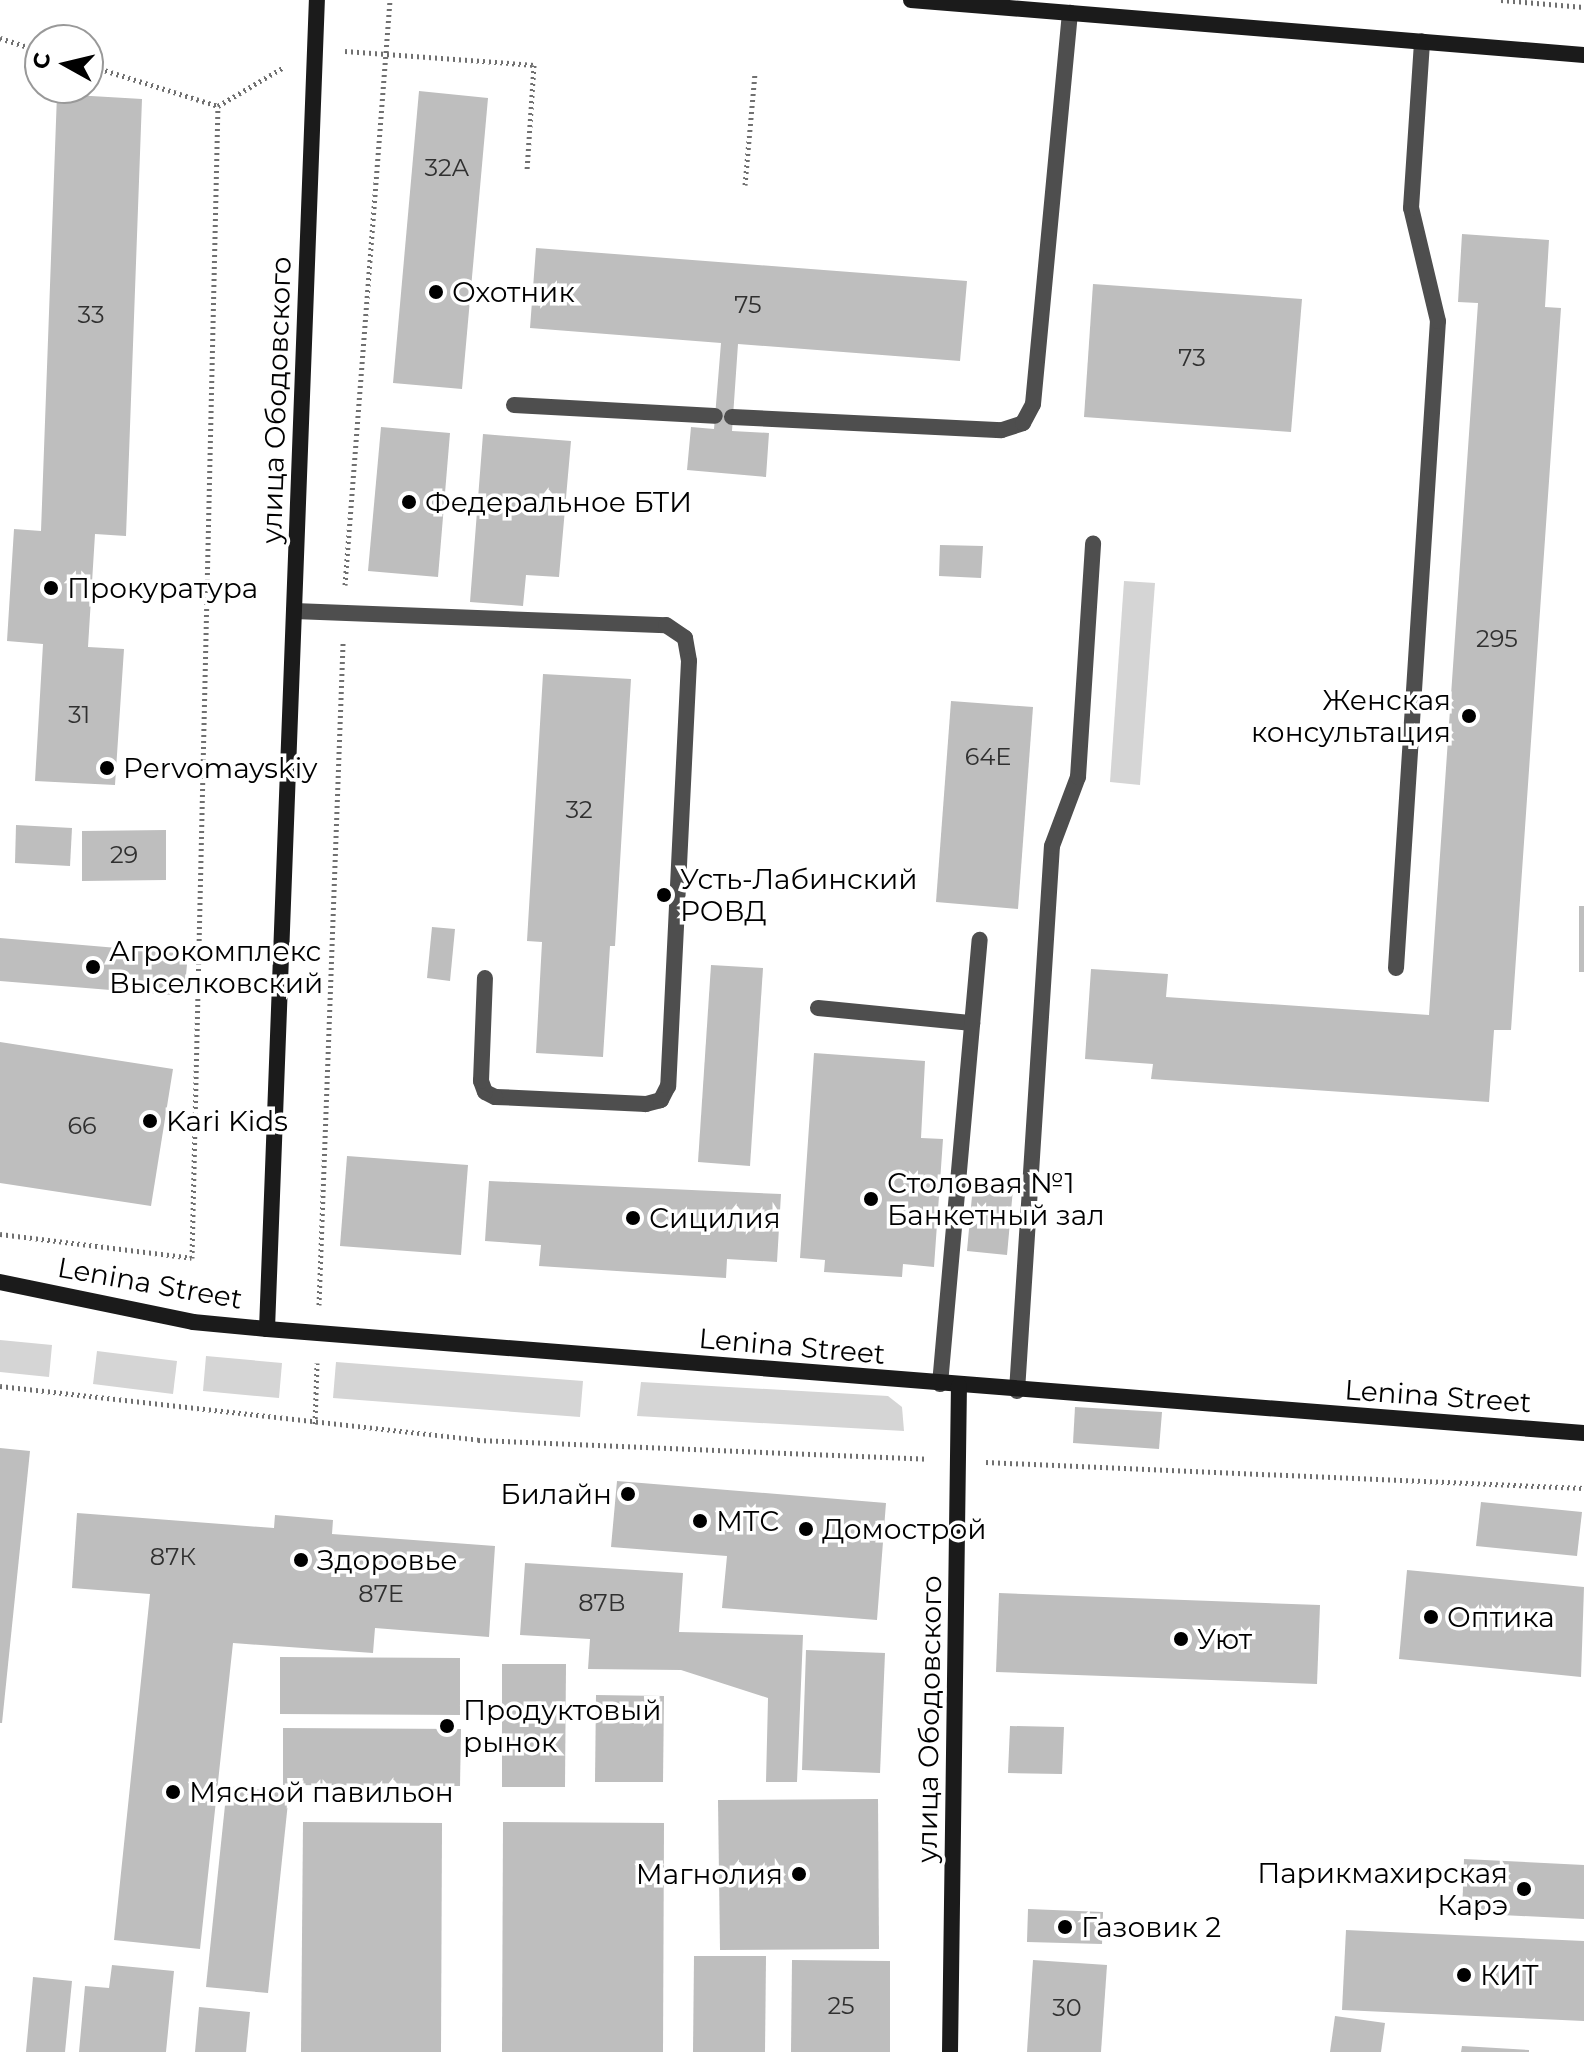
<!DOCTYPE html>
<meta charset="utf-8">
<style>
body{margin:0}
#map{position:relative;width:1584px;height:2052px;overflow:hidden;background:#fff;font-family:Montserrat,sans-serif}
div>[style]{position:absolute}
.green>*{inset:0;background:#d5d5d5}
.building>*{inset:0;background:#bebebe}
.path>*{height:5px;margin-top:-2.5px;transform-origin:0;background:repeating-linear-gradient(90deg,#707070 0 2px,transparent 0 6px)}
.lane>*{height:16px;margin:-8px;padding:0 8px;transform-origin:8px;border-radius:8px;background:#4e4e4e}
.secondary>*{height:16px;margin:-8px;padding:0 8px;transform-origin:8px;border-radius:8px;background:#1b1b1b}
.dots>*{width:22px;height:22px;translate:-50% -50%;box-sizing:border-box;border:4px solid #fff;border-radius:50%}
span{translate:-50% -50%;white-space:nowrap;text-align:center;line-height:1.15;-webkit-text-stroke:7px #fff;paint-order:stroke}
.number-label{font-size:24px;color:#303030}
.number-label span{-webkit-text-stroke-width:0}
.poi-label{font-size:28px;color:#000}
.left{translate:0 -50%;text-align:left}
.right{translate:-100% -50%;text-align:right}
.street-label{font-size:28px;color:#000}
.north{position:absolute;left:24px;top:24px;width:80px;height:80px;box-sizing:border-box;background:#fff;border:2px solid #999;border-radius:50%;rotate:278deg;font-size:22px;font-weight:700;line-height:32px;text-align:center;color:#000}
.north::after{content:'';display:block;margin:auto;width:28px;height:36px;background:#000;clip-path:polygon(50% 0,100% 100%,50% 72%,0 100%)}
</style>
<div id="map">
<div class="green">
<div style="clip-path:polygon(1124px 581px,1155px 583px,1140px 785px,1110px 782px)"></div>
<div style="clip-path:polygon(0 1340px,52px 1345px,49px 1377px,0 1372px)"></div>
<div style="clip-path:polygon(97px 1351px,177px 1361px,173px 1394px,93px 1384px)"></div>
<div style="clip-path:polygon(206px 1356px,282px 1363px,279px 1398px,203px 1391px)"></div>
<div style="clip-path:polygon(336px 1362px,583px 1381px,580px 1417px,333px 1398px)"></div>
<div style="clip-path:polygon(641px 1382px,888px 1396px,902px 1407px,904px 1431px,637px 1416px)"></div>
</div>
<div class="building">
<div style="clip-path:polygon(419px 91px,488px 98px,462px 389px,393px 383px)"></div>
<div style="clip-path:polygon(57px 94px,142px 99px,126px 536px,95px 534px,88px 647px,124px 649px,115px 785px,35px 781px,43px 644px,7px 641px,14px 529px,41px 531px)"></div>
<div style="clip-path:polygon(1462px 234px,1549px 240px,1545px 307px,1561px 308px,1511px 1030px,1494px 1030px,1489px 1102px,1151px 1079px,1153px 1064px,1085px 1059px,1091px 969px,1168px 974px,1166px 997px,1429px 1015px,1478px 303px,1458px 302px)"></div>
<div style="clip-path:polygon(536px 248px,967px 281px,960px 361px,738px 344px,732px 431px,769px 433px,766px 477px,687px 470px,691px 427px,714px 429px,721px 343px,530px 328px)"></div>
<div style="clip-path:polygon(1093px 284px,1302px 299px,1291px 432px,1084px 417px)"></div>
<div style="clip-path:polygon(381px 427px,450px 433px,438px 577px,368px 571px)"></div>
<div style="clip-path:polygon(483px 434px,571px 441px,559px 577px,526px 575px,523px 606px,470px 602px)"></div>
<div style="clip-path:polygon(940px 545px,983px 546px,981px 578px,939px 576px)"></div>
<div style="clip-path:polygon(543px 674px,631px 679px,615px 946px,610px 946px,603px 1057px,536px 1053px,542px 942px,527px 941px)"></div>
<div style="clip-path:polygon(951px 701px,1033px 707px,1018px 909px,936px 902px)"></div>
<div style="clip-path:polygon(16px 825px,72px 828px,70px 866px,15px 863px)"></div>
<div style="clip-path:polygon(166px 830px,166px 880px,82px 881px,82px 831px)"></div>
<div style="clip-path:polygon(1579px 906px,1584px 906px,1584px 972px,1579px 972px)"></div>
<div style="clip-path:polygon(432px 927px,455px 929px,450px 981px,427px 978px)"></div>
<div style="clip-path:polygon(0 938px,188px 954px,184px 996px,0 981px)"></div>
<div style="clip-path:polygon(711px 965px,763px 968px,750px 1166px,698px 1162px)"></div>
<div style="clip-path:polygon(0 1042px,173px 1069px,151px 1206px,0 1183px)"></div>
<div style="clip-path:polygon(814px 1053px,925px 1061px,921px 1138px,943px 1139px,934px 1267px,903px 1264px,902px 1277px,824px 1272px,825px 1260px,800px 1258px)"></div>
<div style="clip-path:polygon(347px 1156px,468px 1165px,461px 1255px,340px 1246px)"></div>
<div style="clip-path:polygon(489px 1181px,781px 1194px,777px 1262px,727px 1259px,726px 1278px,539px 1266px,541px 1245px,485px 1241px)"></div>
<div style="clip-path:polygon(973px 1185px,1013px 1189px,1007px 1255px,967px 1251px)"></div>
<div style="clip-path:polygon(1075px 1407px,1162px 1412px,1159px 1449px,1073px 1443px)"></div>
<div style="clip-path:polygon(0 1448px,30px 1451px,2px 1723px,0 1723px)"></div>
<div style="clip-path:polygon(617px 1481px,886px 1503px,877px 1620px,722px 1608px,727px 1556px,611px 1547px)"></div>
<div style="clip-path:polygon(1481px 1502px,1582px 1512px,1577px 1556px,1476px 1546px)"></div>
<div style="clip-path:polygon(77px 1513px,274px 1528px,275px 1515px,333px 1520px,332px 1534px,495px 1546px,489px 1637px,375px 1628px,373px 1653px,233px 1643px,200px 1949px,114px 1940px,150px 1594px,72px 1588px)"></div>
<div style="clip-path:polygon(525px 1563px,683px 1573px,679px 1632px,803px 1635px,797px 1782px,766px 1782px,768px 1698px,681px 1670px,588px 1669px,590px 1639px,520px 1635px)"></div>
<div style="clip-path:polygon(1407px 1570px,1584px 1587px,1581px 1677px,1399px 1659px)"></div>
<div style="clip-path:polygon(999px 1593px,1320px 1605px,1317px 1684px,996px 1672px)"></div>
<div style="clip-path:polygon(806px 1650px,885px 1653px,880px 1773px,802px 1770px)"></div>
<div style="clip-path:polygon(280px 1657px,460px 1658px,460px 1715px,280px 1714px)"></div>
<div style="clip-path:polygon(502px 1664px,566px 1664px,565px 1787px,502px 1787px)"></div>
<div style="clip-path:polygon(596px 1695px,664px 1696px,663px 1782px,595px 1782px)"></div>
<div style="clip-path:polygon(1010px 1726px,1064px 1727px,1062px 1774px,1008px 1773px)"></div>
<div style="clip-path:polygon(283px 1728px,461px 1729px,460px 1786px,283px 1785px)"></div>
<div style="clip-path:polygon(227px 1786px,289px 1793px,268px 1993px,206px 1987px)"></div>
<div style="clip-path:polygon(878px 1799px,879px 1949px,720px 1950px,718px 1800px)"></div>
<div style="clip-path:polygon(303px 1822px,442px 1823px,441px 2052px,301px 2052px)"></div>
<div style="clip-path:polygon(503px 1822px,664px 1823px,663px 2052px,502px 2052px)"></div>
<div style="clip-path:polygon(1464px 1859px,1584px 1865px,1584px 1919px,1462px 1913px)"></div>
<div style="clip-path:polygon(1028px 1909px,1103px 1912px,1102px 1944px,1027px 1942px)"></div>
<div style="clip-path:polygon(1346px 1930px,1584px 1941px,1584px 2021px,1342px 2010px)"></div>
<div style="clip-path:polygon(694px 1956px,766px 1956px,765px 2052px,693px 2052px)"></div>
<div style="clip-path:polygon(792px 1960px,890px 1961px,890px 2052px,791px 2052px)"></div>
<div style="clip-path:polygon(1033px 1960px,1107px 1965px,1101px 2052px,1027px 2052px)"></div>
<div style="clip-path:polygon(112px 1965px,174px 1971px,166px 2052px,79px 2052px,85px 1986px,109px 1988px)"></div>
<div style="clip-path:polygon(33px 1977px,72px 1981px,65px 2052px,26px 2052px)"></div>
<div style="clip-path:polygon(199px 2007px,250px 2012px,246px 2052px,195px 2052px)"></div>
<div style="clip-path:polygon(1335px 2016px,1385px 2023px,1381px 2052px,1330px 2052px)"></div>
<div style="clip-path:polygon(1462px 2046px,1529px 2050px,1529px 2052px,1461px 2052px)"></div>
</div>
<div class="path">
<div style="left:1501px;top:0;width:83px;rotate:4.8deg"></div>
<div style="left:0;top:38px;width:42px;rotate:18deg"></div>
<div style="left:345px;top:51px;width:190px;rotate:4.2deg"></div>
<div style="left:534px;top:65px;width:105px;rotate:93.8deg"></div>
<div style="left:88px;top:65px;width:136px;rotate:17.5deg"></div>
<div style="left:745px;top:185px;width:113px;rotate:-84.9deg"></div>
<div style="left:345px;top:585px;width:587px;rotate:-85.6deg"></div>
<div style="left:0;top:1234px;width:193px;rotate:7.1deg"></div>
<div style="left:192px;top:1258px;width:1152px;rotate:-88.71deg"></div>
<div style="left:218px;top:106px;width:77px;rotate:-30.6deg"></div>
<div style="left:319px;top:1305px;width:662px;rotate:-87.92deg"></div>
<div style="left:0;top:1386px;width:481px;rotate:6.4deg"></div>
<div style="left:478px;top:1440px;width:450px;rotate:2.4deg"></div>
<div style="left:315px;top:1424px;width:61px;rotate:-88.1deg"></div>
<div style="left:986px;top:1462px;width:599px;rotate:2.49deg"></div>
</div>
<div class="lane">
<div style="left:514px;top:405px;width:201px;rotate:3.1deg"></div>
<div style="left:732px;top:417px;width:270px;rotate:2.8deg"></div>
<div style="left:1002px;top:430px;width:22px;rotate:-18deg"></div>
<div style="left:1023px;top:423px;width:21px;rotate:-62deg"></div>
<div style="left:1033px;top:404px;width:393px;rotate:-84.6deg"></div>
<div style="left:294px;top:611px;width:372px;rotate:2.2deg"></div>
<div style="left:666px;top:625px;width:23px;rotate:34deg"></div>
<div style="left:685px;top:638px;width:23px;rotate:80deg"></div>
<div style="left:689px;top:661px;width:426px;rotate:92.8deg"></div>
<div style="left:668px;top:1086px;width:16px;rotate:117deg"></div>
<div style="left:661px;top:1100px;width:16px;rotate:165deg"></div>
<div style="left:646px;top:1104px;width:151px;rotate:-177.3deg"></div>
<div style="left:495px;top:1097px;width:11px;rotate:-153deg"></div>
<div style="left:485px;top:1092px;width:12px;rotate:-110deg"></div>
<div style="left:481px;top:1081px;width:103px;rotate:-87.8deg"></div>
<div style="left:1396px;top:968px;width:648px;rotate:-86.29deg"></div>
<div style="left:1438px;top:321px;width:116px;rotate:-103.4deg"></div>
<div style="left:1411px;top:208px;width:167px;rotate:-86.2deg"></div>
<div style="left:818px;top:1008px;width:155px;rotate:5.6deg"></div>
<div style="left:940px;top:1384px;width:446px;rotate:-84.9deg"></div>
<div style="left:1017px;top:1391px;width:546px;rotate:-86.33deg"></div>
<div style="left:1052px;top:846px;width:74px;rotate:-69.4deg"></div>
<div style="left:1078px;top:777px;width:234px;rotate:-86.3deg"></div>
</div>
<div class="secondary">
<div style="left:911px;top:0;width:675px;rotate:4.67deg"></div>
<div style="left:0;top:1282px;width:197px;rotate:11.7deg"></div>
<div style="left:193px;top:1322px;width:74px;rotate:5.4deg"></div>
<div style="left:267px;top:1329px;width:1321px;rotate:4.52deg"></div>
<div style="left:267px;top:1329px;width:1330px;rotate:-87.85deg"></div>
<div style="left:950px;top:2052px;width:666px;rotate:-89.23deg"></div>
</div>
<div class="dots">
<div style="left:436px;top:292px;background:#000"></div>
<div style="left:409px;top:502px;background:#000"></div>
<div style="left:51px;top:588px;background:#000"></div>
<div style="left:1469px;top:716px;background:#000"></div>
<div style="left:107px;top:768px;background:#000"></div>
<div style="left:664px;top:895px;background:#000"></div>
<div style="left:93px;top:967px;background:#000"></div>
<div style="left:150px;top:1121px;background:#000"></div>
<div style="left:871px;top:1199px;background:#000"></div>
<div style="left:633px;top:1218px;background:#000"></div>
<div style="left:628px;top:1494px;background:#000"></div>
<div style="left:700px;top:1521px;background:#000"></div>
<div style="left:806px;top:1529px;background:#000"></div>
<div style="left:301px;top:1560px;background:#000"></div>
<div style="left:1431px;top:1617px;background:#000"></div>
<div style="left:1181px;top:1639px;background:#000"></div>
<div style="left:447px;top:1726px;background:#000"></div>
<div style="left:173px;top:1792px;background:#000"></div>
<div style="left:799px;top:1874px;background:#000"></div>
<div style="left:1524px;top:1889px;background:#000"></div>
<div style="left:1065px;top:1927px;background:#000"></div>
<div style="left:1464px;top:1975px;background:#000"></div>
</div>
<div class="number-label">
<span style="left:447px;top:168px">32А</span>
<span style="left:748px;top:305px">75</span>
<span style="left:91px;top:315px">33</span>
<span style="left:1192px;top:358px">73</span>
<span style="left:1497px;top:639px">295</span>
<span style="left:79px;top:715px">31</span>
<span style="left:988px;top:757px">64Е</span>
<span style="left:579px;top:810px">32</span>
<span style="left:124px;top:855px">29</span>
<span style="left:82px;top:1126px">66</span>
<span style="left:173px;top:1557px">87К</span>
<span style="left:381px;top:1594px">87Е</span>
<span style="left:602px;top:1603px">87В</span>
<span style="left:841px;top:2006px">25</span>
<span style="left:1067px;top:2008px">30</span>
</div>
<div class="poi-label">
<span class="left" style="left:452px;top:292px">Охотник</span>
<span class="left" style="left:425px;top:502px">Федеральное БТИ</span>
<span class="left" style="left:67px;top:588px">Прокуратура</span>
<span class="right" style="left:1451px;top:716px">Женская<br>консультация</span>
<span class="left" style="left:123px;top:768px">Pervomayskiy</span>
<span class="left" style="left:680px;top:895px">Усть-Лабинский<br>РОВД</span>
<span class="left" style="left:109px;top:967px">Агрокомплекс<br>Выселковский</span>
<span class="left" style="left:166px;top:1121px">Kari Kids</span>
<span class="left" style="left:887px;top:1199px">Столовая №1<br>Банкетный зал</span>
<span class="left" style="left:649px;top:1218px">Сицилия</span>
<span class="right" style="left:612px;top:1494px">Билайн</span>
<span class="left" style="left:716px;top:1521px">МТС</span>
<span class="left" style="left:822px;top:1529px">Домострой</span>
<span class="left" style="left:317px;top:1560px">Здоровье</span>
<span class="left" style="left:1447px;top:1617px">Оптика</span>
<span class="left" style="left:1197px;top:1639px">Уют</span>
<span class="left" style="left:463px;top:1726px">Продуктовый<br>рынок</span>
<span class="left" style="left:189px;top:1792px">Мясной павильон</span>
<span class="right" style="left:1508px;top:1889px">Парикмахирская<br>Карэ</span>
<span class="right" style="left:783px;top:1874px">Магнолия</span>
<span class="left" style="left:1081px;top:1927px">Газовик 2</span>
<span class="left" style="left:1480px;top:1975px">КИТ</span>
</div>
<div class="street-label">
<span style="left:276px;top:400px;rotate:-88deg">улица Ободовского</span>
<span style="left:150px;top:1283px;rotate:10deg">Lenina Street</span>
<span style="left:792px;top:1346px;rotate:5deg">Lenina Street</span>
<span style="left:1438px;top:1396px;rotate:4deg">Lenina Street</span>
<span style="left:929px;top:1719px;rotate:-89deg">улица Ободовского</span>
</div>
<div class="north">С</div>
</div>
